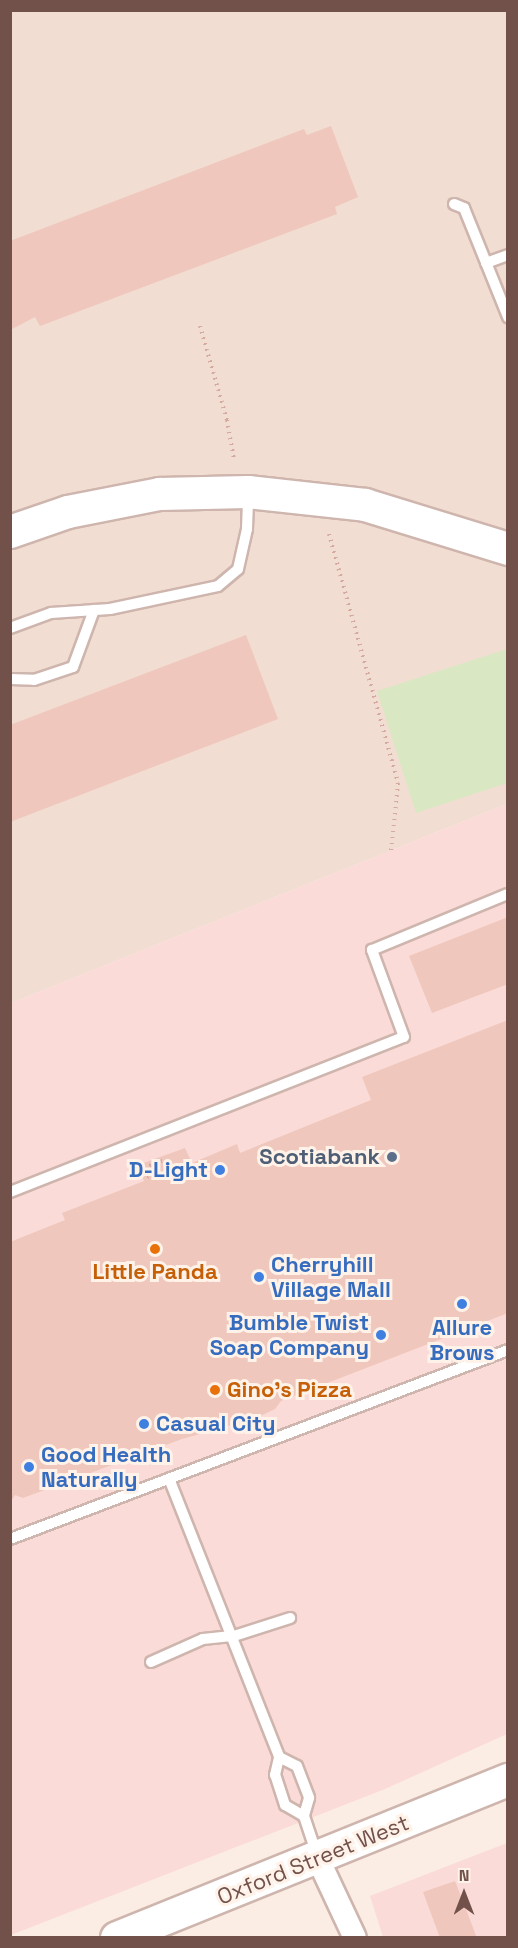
<!DOCTYPE html>
<style>
body{margin:0}
#map{position:relative;width:518px;height:1948px;overflow:hidden;background:#fbede3;font-family:"Space Grotesk",sans-serif}
div>[style]{position:absolute}
.residential>*{inset:0;background:#f2ddd2}
.commercial>*{inset:0;background:#fbdbd8}
.green>*{inset:0;background:#d9e8c3}
.building>*{inset:0;background:#efc7bc}
.path>*{height:4px;margin-top:-2px;transform-origin:0;background:repeating-linear-gradient(90deg,#d4aaa0 0 1.5px,transparent 0 6px)}
.roads{filter:drop-shadow(2px 0 #ceb5ad) drop-shadow(-2px 0 #ceb5ad) drop-shadow(0 2px #ceb5ad) drop-shadow(0 -2px #ceb5ad)}
.lane>*{height:10px;margin:-5px;padding:0 5px;transform-origin:5px;border-radius:5px;background:#fff}
.street>*{height:22px;margin:-11px;padding:0 11px;transform-origin:11px;border-radius:11px;background:#fff}
.secondary>*{height:32px;margin:-16px;padding:0 16px;transform-origin:16px;border-radius:16px;background:#fff}
.dots>*{width:16px;height:16px;translate:-50% -50%;box-sizing:border-box;border:3px solid #fef2e9;border-radius:50%}
span{translate:-50% -50%;white-space:nowrap;text-align:center;line-height:1.15;-webkit-text-stroke:6px #fef2e9;paint-order:stroke}
.service-label{font-size:22px;color:#4e5e75;font-weight:700}
.right{translate:-100% -50%;text-align:right}
.shop-label{font-size:22px;color:#366cbe;font-weight:700}
.left{translate:0 -50%;text-align:left}
.food-label{font-size:22px;color:#c56008;font-weight:700}
.street-label{font-size:22px;color:#72514b}
.frame{position:absolute;inset:0;border:12px solid #72514b;pointer-events:none}
.north{position:absolute;left:434px;top:1864px;width:60px;height:60px;-webkit-text-stroke:4px #fef2e9;paint-order:stroke;rotate:0deg;font-size:16px;font-weight:700;line-height:24px;text-align:center;color:#72514b}
.north::after{content:'';display:block;margin:auto;width:21px;height:27px;background:#72514b;clip-path:polygon(50% 0,100% 100%,50% 72%,0 100%)}
</style>
<div id="map">
<div class="residential">
<div style="clip-path:polygon(11px 11px,507px 11px,507px 804px,11px 1003px)"></div>
</div>
<div class="commercial">
<div style="clip-path:polygon(507px 804px,507px 1734px,385px 1789px,11px 1935px,11px 1003px)"></div>
<div style="clip-path:polygon(507px 1843px,507px 1937px,383px 1937px,370px 1896px)"></div>
</div>
<div class="green">
<div style="clip-path:polygon(507px 649px,507px 783px,416px 813px,377px 691px)"></div>
</div>
<div class="building">
<div style="clip-path:polygon(331px 126px,358px 197px,335px 207px,337px 214px,40px 326px,35px 317px,12px 329px,10px 241px,304px 129px,307px 135px)"></div>
<div style="clip-path:polygon(246px 635px,278px 719px,10px 822px,10px 725px)"></div>
<div style="clip-path:polygon(508px 917px,508px 984px,432px 1013px,409px 956px)"></div>
<div style="clip-path:polygon(508px 1020px,508px 1313px,281px 1401px,275px 1409px,256px 1418px,182px 1439px,23px 1498px,15px 1495px,10px 1503px,10px 1242px,65px 1220px,62px 1213px,144px 1181px,138px 1165px,185px 1148px,192px 1163px,237px 1144px,240px 1153px,371px 1100px,362px 1077px)"></div>
<div style="clip-path:polygon(455px 1881px,477px 1938px,440px 1938px,423px 1892px)"></div>
</div>
<div class="path">
<div style="left:200px;top:326px;width:98px;rotate:74deg"></div>
<div style="left:227px;top:420px;width:39px;rotate:80deg"></div>
<div style="left:329px;top:534px;width:258px;rotate:74.5deg"></div>
<div style="left:398px;top:783px;width:69px;rotate:95.8deg"></div>
<div style="left:144px;top:1168px;width:21px;rotate:-23deg"></div>
<div style="left:147px;top:1177px;width:19px;rotate:-21deg"></div>
<div style="left:256px;top:1418px;width:9px;rotate:69deg"></div>
</div>
<div class="roads">
<div class="lane">
<div style="left:454px;top:204px;width:11px;rotate:22deg"></div>
<div style="left:464px;top:208px;width:118px;rotate:68deg"></div>
<div style="left:486px;top:263px;width:23px;rotate:-20deg"></div>
<div style="left:10px;top:628px;width:44px;rotate:-20.1deg"></div>
<div style="left:51px;top:613px;width:59px;rotate:-3.9deg"></div>
<div style="left:110px;top:609px;width:110px;rotate:-12deg"></div>
<div style="left:218px;top:586px;width:26px;rotate:-40deg"></div>
<div style="left:238px;top:569px;width:41px;rotate:-77.3deg"></div>
<div style="left:247px;top:529px;width:33px;rotate:-88deg"></div>
<div style="left:10px;top:679px;width:24px;rotate:2deg"></div>
<div style="left:34px;top:680px;width:41px;rotate:-18.4deg"></div>
<div style="left:73px;top:667px;width:61px;rotate:-69.8deg"></div>
<div style="left:10px;top:1192px;width:423px;rotate:-21.5deg"></div>
<div style="left:404px;top:1037px;width:93px;rotate:-110.2deg"></div>
<div style="left:372px;top:950px;width:147px;rotate:-22.4deg"></div>
<div style="left:170px;top:1481px;width:297px;rotate:68.4deg"></div>
<div style="left:10px;top:1539px;width:533px;rotate:-20.78deg"></div>
<div style="left:151px;top:1662px;width:57px;rotate:-23.9deg"></div>
<div style="left:203px;top:1639px;width:31px;rotate:-6deg"></div>
<div style="left:234px;top:1636px;width:59px;rotate:-17.8deg"></div>
<div style="left:304px;top:1816px;width:22px;rotate:-150deg"></div>
<div style="left:285px;top:1805px;width:32px;rotate:-108deg"></div>
<div style="left:275px;top:1775px;width:18px;rotate:-77deg"></div>
<div style="left:279px;top:1757px;width:20px;rotate:27deg"></div>
<div style="left:297px;top:1766px;width:34px;rotate:69deg"></div>
<div style="left:309px;top:1798px;width:19px;rotate:106deg"></div>
<div style="left:304px;top:1816px;width:41px;rotate:71.6deg"></div>
</div>
<div class="street">
<div style="left:318px;top:1859px;width:87px;rotate:64.9deg"></div>
</div>
<div class="secondary">
<div style="left:10px;top:532px;width:61px;rotate:-19deg"></div>
<div style="left:68px;top:512px;width:94px;rotate:-11.1deg"></div>
<div style="left:160px;top:494px;width:88px;rotate:-1.3deg"></div>
<div style="left:248px;top:492px;width:118px;rotate:6.3deg"></div>
<div style="left:365px;top:505px;width:150px;rotate:17.1deg"></div>
<div style="left:117px;top:1938px;width:422px;rotate:-22deg"></div>
</div>
</div>
<div class="dots">
<div style="left:392px;top:1157px;background:#5c6f8a"></div>
<div style="left:220px;top:1170px;background:#3f7fe0"></div>
<div style="left:155px;top:1249px;background:#e8710a"></div>
<div style="left:259px;top:1277px;background:#3f7fe0"></div>
<div style="left:462px;top:1304px;background:#3f7fe0"></div>
<div style="left:381px;top:1335px;background:#3f7fe0"></div>
<div style="left:215px;top:1390px;background:#e8710a"></div>
<div style="left:144px;top:1424px;background:#3f7fe0"></div>
<div style="left:29px;top:1467px;background:#3f7fe0"></div>
</div>
<div class="service-label">
<span class="right" style="left:380px;top:1157px">Scotiabank</span>
</div>
<div class="shop-label">
<span class="right" style="left:208px;top:1170px">D-Light</span>
<span class="left" style="left:271px;top:1277px">Cherryhill<br>Village Mall</span>
<span class="right" style="left:369px;top:1335px">Bumble Twist<br>Soap Company</span>
<span style="left:462px;top:1340px">Allure<br>Brows</span>
<span class="left" style="left:156px;top:1424px">Casual City</span>
<span class="left" style="left:41px;top:1467px">Good Health<br>Naturally</span>
</div>
<div class="food-label">
<span style="left:155px;top:1272px">Little Panda</span>
<span class="left" style="left:227px;top:1390px">Gino's Pizza</span>
</div>
<div class="street-label">
<span style="left:313px;top:1860px;rotate:-22deg">Oxford Street West</span>
</div>
<div class="frame"></div>
<div class="north">N</div>
</div>
